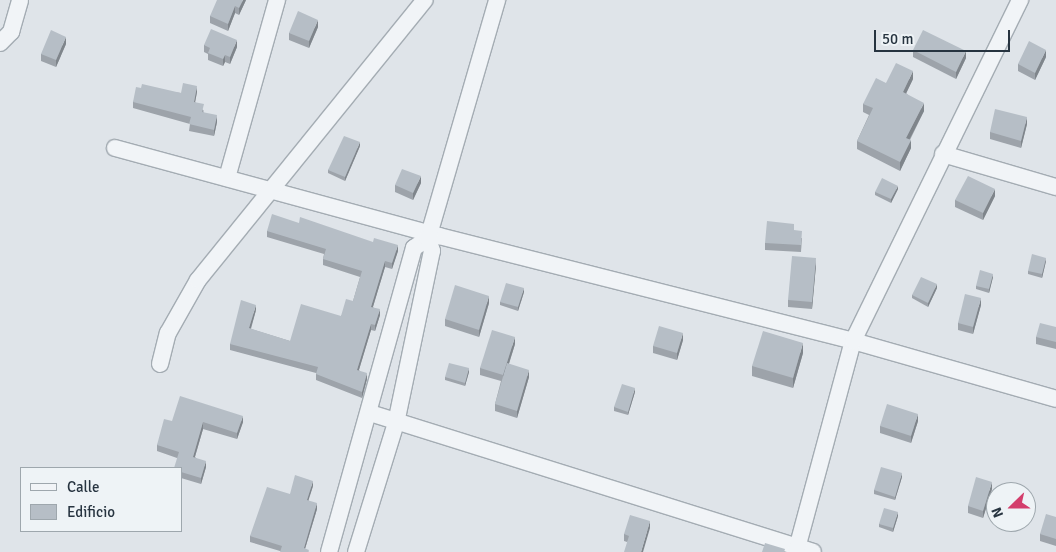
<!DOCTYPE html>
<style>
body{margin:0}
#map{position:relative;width:1056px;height:552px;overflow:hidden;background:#dfe4e9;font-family:Signika,sans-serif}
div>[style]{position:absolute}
.roads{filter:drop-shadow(1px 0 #a4acb3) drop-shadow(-1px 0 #a4acb3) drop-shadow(0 1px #a4acb3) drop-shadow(0 -1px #a4acb3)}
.minor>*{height:16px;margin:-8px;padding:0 8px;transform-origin:8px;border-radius:8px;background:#f1f4f7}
.wall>*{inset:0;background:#9da3aa}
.shaded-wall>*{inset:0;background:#7f858b}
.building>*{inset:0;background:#b6bec6}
span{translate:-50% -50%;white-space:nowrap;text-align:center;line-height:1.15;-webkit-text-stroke:4px #eef3f6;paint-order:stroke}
.legend{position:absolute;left:20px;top:467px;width:162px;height:65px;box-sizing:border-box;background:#eef3f6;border:1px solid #9ea7ad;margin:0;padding:6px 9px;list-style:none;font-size:15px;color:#273440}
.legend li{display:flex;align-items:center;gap:10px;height:25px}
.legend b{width:25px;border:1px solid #9ea7ad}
.north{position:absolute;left:986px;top:482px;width:50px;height:50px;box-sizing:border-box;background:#eef3f6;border:1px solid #9ea7ad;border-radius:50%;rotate:248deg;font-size:14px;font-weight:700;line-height:20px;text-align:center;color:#273440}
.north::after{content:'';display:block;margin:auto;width:18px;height:22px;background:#d33e6c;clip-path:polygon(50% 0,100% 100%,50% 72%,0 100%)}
.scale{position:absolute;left:874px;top:30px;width:136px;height:22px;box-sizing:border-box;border:2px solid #273440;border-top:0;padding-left:6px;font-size:15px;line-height:18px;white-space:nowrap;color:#273440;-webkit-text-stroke:4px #eef3f6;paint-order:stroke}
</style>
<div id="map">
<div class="roads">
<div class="minor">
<div style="left:0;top:43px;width:16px;rotate:-45deg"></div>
<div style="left:11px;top:32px;width:33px;rotate:-74deg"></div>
<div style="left:115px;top:148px;width:336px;rotate:15.2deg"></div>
<div style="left:439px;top:236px;width:427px;rotate:14.2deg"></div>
<div style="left:853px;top:341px;width:211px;rotate:15.9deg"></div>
<div style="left:943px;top:154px;width:118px;rotate:16.3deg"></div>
<div style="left:227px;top:178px;width:185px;rotate:-74.3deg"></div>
<div style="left:160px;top:364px;width:32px;rotate:-76deg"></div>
<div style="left:168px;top:333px;width:61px;rotate:-60.5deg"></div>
<div style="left:198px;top:280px;width:360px;rotate:-51deg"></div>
<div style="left:370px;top:413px;width:464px;rotate:17.4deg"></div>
<div style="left:329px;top:552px;width:316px;rotate:-74.4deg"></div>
<div style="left:414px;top:248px;width:17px;rotate:-36deg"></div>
<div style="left:428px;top:238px;width:248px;rotate:-73.8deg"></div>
<div style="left:356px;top:552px;width:135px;rotate:-72.8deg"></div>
<div style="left:396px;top:423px;width:176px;rotate:-78.2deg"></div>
<div style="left:432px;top:251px;width:14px;rotate:-107deg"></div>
<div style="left:796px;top:552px;width:219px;rotate:-74.9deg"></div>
<div style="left:853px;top:341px;width:380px;rotate:-63.9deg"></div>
</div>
</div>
<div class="wall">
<div style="clip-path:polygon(246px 0,239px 15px,235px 13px,228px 31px,210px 23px,210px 16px)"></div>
<div style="clip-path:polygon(318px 27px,309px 48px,289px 40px,289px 33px)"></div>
<div style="clip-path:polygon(66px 44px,56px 67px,41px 61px,41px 54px)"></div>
<div style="clip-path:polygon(204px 45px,237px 47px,230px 64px,225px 62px,223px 66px,208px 60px,208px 54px,204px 52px)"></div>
<div style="clip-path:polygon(913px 50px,966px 58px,956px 79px,913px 57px)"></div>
<div style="clip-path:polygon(1046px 57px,1035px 80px,1018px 71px,1018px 64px)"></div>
<div style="clip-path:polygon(913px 79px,906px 93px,924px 111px,910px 140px,911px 148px,900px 171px,857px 149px,857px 141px,869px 115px,863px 112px,863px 104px,886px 83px)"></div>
<div style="clip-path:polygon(141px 88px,181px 93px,197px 92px,195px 102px,204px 111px,203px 112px,217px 122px,214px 136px,189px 131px,190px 124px,133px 108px,133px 102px)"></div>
<div style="clip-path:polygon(1027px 124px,1021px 148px,990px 139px,990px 132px)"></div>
<div style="clip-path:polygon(360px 146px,345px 181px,328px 173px,328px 170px)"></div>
<div style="clip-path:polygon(421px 183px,413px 200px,395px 192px,395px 185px)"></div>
<div style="clip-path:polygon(898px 189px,891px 203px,875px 195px,875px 192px)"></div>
<div style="clip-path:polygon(995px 196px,983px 220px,955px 207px,955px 200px)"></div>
<div style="clip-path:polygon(299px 223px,398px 251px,392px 269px,385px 267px,373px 307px,380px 315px,375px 331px,371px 330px,359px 370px,367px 379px,362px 398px,316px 380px,316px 373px,230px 350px,230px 344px,256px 310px,251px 329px,290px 341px,341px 316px,353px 301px,360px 277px,323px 265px,323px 259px,324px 254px,267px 237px,267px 231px)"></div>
<div style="clip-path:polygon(802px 238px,801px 252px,765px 250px,765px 243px)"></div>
<div style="clip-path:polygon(1046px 261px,1042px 278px,1028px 274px,1028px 271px)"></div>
<div style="clip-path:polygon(816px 265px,812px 309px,788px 307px,788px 300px)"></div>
<div style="clip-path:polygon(993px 277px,989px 293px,976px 289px,976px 286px)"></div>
<div style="clip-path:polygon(937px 288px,928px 307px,912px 298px,912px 295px)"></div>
<div style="clip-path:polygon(524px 292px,518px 311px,500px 305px,500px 302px)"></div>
<div style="clip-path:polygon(489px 303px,479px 337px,445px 326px,445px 319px)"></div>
<div style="clip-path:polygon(981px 305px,973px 334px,958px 330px,958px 323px)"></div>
<div style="clip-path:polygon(1056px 327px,1056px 349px,1036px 344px,1036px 337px)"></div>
<div style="clip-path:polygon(683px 340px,677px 360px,653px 353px,653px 346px)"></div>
<div style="clip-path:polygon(515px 344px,509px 364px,529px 377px,517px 418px,495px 411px,495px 404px,501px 381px,480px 375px,480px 368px)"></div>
<div style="clip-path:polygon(803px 353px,793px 388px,752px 376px,752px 366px)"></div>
<div style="clip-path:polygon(469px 372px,465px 386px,445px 380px,445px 377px)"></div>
<div style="clip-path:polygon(635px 392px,628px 415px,614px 411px,614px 407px)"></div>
<div style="clip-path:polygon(172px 421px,243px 422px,237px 439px,203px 429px,195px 457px,206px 467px,201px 484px,181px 478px,181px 468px,177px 458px,157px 451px,157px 445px)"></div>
<div style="clip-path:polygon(918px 421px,911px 443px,880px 433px,880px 426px)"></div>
<div style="clip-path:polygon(902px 477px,895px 500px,874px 494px,874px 490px)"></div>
<div style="clip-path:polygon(313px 486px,308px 500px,317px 509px,305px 549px,309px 552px,280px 551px,250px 542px,250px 536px,290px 494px)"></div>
<div style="clip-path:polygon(992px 489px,983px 518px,968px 513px,968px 506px)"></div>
<div style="clip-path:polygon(898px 516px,893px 532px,879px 527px,879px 524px)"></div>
<div style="clip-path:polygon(1056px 517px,1056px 546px,1040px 541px,1040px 534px)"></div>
<div style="clip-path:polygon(650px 528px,627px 542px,624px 541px,624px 534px)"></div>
</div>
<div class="shaded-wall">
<div style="clip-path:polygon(243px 0,246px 0,239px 15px,239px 8px)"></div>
<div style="clip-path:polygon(235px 6px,235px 13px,228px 31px,228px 24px)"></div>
<div style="clip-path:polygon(318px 20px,318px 27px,309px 48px,309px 41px)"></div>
<div style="clip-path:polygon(66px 37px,66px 44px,56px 67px,56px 60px)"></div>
<div style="clip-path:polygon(237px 40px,237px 47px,230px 64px,230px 57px)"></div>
<div style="clip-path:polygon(1046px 50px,1046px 57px,1035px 80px,1035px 73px)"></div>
<div style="clip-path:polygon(966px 51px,966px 58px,956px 79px,956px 72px)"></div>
<div style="clip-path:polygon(225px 55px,225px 62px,223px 66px,223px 59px)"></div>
<div style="clip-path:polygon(913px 71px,913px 79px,903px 100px,903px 92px)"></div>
<div style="clip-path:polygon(197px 86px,197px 92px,194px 108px,194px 102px)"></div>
<div style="clip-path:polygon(924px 103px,924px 111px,906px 146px,906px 138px)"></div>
<div style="clip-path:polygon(217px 115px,217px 122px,214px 136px,214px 130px)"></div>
<div style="clip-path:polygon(1027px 117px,1027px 124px,1021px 148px,1021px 141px)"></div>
<div style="clip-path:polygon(911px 140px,911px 148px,900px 171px,900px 162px)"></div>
<div style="clip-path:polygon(360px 142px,360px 146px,345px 181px,345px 177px)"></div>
<div style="clip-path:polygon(421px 176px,421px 183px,413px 200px,413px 193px)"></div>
<div style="clip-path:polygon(898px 186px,898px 189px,891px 203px,891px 199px)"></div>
<div style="clip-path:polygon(995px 189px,995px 196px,983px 220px,983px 213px)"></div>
<div style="clip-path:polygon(398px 245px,398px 251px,392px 269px,392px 263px)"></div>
<div style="clip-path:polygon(816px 258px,816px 265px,812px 309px,812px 302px)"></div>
<div style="clip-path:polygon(1046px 258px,1046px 261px,1042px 278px,1042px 274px)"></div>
<div style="clip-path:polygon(385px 261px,385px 267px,371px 313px,371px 307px)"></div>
<div style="clip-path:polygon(993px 274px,993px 277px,989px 293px,989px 289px)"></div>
<div style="clip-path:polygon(937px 284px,937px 288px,928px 307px,928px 303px)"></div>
<div style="clip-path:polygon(524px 288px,524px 292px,518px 311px,518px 307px)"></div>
<div style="clip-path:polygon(489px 296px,489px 303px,479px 337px,479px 330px)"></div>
<div style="clip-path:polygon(981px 298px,981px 305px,973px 334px,973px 327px)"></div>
<div style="clip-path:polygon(256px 305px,256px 310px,249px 334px,249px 328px)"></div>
<div style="clip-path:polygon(380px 309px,380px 315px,375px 331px,375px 325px)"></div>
<div style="clip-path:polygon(371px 324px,371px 330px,357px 376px,357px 370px)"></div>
<div style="clip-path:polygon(683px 333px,683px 340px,677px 360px,677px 353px)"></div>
<div style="clip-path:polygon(515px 337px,515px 344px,503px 382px,503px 375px)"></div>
<div style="clip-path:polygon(803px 343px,803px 353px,793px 388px,793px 378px)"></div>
<div style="clip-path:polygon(469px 368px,469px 372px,465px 386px,465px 383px)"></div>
<div style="clip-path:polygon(529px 370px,529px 377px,517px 418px,517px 411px)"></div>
<div style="clip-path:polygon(367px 373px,367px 379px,362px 398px,362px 392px)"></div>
<div style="clip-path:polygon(635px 388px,635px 392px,628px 415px,628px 412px)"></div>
<div style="clip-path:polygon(918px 414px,918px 421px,911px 443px,911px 436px)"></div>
<div style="clip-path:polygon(243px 416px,243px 422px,237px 439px,237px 433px)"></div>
<div style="clip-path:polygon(203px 422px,203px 429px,193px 463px,193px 457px)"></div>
<div style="clip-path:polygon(206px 461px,206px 467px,201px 484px,201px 478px)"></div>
<div style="clip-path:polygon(902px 473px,902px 477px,895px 500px,895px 497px)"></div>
<div style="clip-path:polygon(313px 481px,313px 486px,307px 505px,307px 500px)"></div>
<div style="clip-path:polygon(992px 482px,992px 489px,983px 518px,983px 511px)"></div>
<div style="clip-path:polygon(317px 503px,317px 509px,304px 552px,304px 548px)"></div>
<div style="clip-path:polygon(898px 512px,898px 516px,893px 532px,893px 528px)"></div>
<div style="clip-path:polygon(650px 521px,650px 528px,643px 552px,641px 552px)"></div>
</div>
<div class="building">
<div style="clip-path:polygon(217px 0,243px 0,239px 8px,235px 6px,228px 24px,210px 16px)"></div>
<div style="clip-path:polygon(298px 11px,318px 20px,309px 41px,289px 33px)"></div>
<div style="clip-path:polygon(211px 29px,237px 40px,230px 57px,225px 55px,223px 59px,208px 53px,210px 48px,204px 45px)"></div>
<div style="clip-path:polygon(51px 30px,66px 37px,56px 60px,41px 54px)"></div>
<div style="clip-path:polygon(923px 30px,966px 51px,956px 72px,913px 50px)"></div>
<div style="clip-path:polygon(1029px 41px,1046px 50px,1035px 73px,1018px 64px)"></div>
<div style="clip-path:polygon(896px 63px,913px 71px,903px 92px,924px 103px,906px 138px,911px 140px,900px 162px,857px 141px,873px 108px,863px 104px,876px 78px,886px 83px)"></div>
<div style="clip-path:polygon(183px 83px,197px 86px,194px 102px,204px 104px,202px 112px,217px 115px,214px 130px,189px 124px,191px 117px,133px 102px,136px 87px,141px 88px,142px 84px,181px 93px)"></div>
<div style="clip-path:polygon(995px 109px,1027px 117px,1021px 141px,990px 132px)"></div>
<div style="clip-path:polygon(344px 136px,360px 142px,345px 177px,328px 170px)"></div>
<div style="clip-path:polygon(402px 169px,421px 176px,413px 193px,395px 185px)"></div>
<div style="clip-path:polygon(968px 176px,995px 189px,983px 213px,955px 200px)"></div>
<div style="clip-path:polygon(882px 178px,898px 186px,891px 199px,875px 192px)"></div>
<div style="clip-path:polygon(272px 214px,299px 223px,300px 217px,373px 242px,374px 238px,398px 245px,392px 263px,385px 261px,371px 307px,380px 309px,375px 325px,371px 324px,357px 370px,367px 373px,362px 392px,316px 374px,318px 367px,230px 344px,241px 300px,256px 305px,249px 328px,290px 341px,301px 304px,341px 316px,346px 299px,353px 301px,362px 271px,323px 259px,326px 249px,267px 231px)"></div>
<div style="clip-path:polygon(767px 221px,794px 224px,794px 230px,802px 231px,801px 245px,765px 243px)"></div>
<div style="clip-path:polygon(1032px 254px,1046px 258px,1042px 274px,1028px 271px)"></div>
<div style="clip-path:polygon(792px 256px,816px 258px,812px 302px,788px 300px)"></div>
<div style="clip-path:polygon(980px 270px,993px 274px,989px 289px,976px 286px)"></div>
<div style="clip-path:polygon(921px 277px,937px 284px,928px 303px,912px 295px)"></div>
<div style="clip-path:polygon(506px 283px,524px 288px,518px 307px,500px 302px)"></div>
<div style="clip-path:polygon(455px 285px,489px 296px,479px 330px,445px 319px)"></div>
<div style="clip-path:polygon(965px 294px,981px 298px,973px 327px,958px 323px)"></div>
<div style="clip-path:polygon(1040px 323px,1056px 327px,1056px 342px,1036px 337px)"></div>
<div style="clip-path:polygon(659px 326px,683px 333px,677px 353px,653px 346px)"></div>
<div style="clip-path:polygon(492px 330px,515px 337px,503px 375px,480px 368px)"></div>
<div style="clip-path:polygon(763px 331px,803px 343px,793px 378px,752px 366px)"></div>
<div style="clip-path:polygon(449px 363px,469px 368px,465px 383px,445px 377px)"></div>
<div style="clip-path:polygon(507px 363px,529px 370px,517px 411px,495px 404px)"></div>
<div style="clip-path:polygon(622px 384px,635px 388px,628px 412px,614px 407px)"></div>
<div style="clip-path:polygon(180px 396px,243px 416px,237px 433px,203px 422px,193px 457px,206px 461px,201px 478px,181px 472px,181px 468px,174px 468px,179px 452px,157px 445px,164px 419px,172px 421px)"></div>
<div style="clip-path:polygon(887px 404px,918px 414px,911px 436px,880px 426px)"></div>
<div style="clip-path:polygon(881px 467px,902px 473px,895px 497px,874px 490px)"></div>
<div style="clip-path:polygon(295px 475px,313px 481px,307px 500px,317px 503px,304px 548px,309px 550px,308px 552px,280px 552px,282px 546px,250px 536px,267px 487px,290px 494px)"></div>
<div style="clip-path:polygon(976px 477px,992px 482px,983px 511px,968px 506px)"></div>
<div style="clip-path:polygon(884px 508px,898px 512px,893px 528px,879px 524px)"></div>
<div style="clip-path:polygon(1046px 514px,1056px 517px,1056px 539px,1040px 534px)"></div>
<div style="clip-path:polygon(630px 515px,650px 521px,641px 552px,624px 552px,629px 536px,624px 534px)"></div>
<div style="clip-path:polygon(765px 543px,785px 549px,784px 552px,762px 552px)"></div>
</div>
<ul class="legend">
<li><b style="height:6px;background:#f1f4f7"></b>Calle</li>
<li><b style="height:14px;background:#b6bec6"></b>Edificio</li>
</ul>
<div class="north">N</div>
<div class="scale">50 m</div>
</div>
